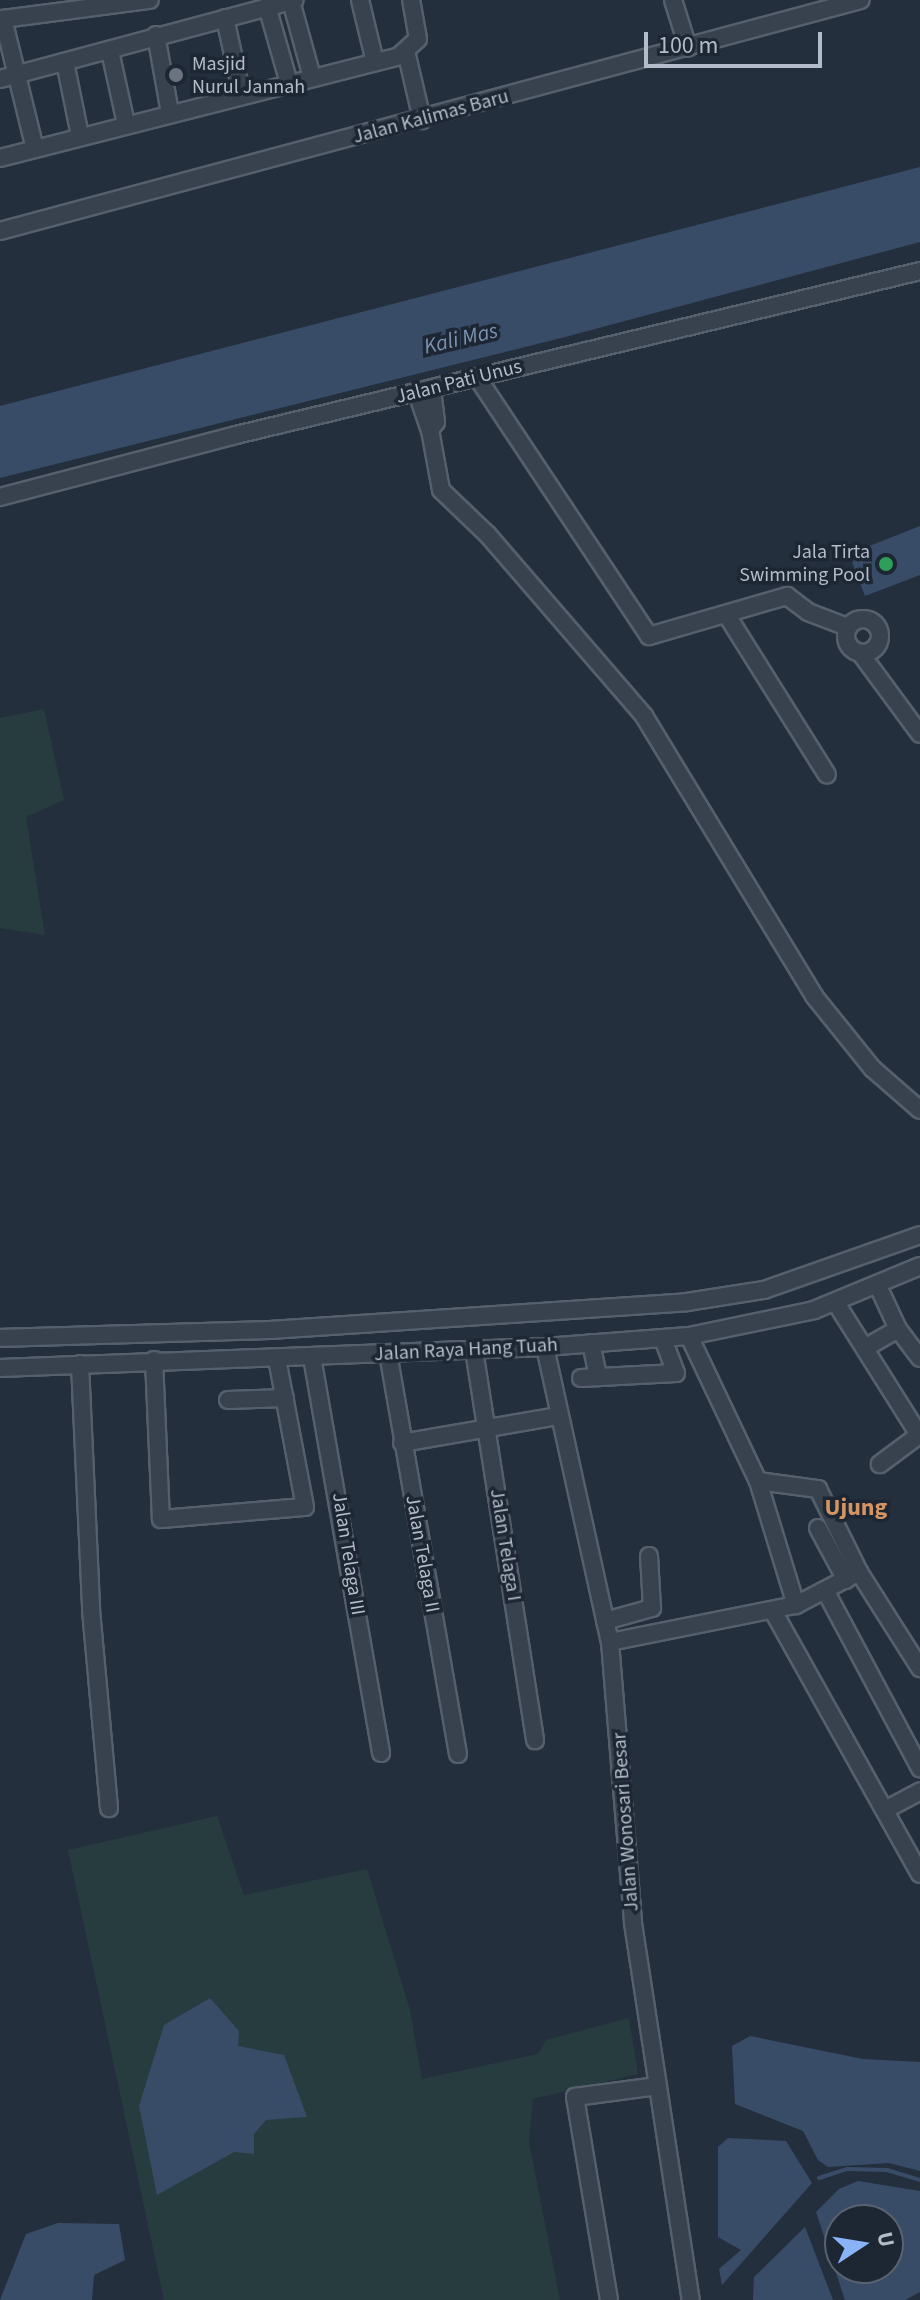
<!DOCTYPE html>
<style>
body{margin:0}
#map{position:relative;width:920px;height:2300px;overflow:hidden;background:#242f3e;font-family:"Source Sans 3",sans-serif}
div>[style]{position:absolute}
.green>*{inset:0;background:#263c3f}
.water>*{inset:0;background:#394c67}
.stream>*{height:4px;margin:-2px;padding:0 2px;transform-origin:2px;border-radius:2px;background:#394c67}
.roads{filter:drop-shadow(2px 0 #565f6c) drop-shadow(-2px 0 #565f6c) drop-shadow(0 2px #565f6c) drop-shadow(0 -2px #565f6c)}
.minor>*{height:16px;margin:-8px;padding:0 8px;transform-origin:8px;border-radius:8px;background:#38414e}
.minor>.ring{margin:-8px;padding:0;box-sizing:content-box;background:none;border:16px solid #38414e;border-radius:50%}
.dots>*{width:22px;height:22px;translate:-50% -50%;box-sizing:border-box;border:4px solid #1d2633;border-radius:50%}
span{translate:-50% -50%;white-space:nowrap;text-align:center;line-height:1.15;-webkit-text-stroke:7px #1d2633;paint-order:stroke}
.poi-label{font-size:20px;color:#b4bcc9}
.left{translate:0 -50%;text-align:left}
.right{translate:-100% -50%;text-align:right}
.street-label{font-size:20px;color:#b4bcc9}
.water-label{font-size:22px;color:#7c92b1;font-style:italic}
.quarter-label{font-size:24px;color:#d59563;font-weight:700}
.north{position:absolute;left:824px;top:2204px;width:80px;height:80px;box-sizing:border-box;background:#1d2633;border:2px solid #59626f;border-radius:50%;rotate:78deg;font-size:22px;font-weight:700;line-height:32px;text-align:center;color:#b4bcc9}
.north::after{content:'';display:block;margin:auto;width:28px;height:36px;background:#8ab4f8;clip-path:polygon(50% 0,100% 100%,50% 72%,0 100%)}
.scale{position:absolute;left:644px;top:32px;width:178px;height:36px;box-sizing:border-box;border:4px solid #b4bcc9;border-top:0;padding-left:10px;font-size:24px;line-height:28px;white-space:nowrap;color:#b4bcc9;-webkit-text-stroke:6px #1d2633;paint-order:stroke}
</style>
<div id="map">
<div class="green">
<div style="clip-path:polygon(44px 709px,64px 800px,26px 817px,45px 935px,0 928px,0 718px)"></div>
<div style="clip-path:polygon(217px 1816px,244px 1895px,367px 1869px,410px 2010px,422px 2079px,538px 2054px,546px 2040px,629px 2018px,638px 2074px,533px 2099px,529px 2142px,560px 2300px,164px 2300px,68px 1850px)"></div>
</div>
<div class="water">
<div style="clip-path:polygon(920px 167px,920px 242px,565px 337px,0 478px,0 406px)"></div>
<div style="clip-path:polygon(920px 526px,920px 575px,865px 596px,849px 554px)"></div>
<div style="clip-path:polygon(210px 1998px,239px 2031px,238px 2046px,284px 2055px,307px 2117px,266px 2120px,254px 2134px,254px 2154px,234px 2152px,157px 2195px,139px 2106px,164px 2025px)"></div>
<div style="clip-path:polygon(750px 2036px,863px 2059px,920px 2062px,920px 2171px,889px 2163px,828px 2167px,818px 2160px,803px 2131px,735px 2104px,732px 2046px)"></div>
<div style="clip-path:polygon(728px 2138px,786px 2141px,812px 2183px,722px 2285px,719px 2269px,741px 2250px,718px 2237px,718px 2147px)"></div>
<div style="clip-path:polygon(evenodd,858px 2181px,920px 2191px,920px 2292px,905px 2300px,845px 2300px,816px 2212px,839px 2189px,858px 2181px,840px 2220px,888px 2220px,888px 2268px,840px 2268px,840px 2220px)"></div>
<div style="clip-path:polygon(58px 2223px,119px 2224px,125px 2260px,94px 2275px,92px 2300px,0 2300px,26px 2234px)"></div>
<div style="clip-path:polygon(805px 2227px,833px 2300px,753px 2300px,754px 2277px)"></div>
</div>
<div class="stream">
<div style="left:819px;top:2178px;width:29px;rotate:-18deg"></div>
<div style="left:847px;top:2169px;width:40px;rotate:1.4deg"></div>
<div style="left:887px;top:2170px;width:34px;rotate:17deg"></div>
</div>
<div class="roads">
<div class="minor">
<div style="left:360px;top:0;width:64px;rotate:76.4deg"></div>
<div style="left:673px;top:0;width:50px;rotate:72.6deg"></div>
<div style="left:291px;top:1px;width:79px;rotate:74.6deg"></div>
<div style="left:267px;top:6px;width:80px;rotate:74.1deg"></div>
<div style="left:225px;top:18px;width:79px;rotate:77.6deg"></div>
<div style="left:156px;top:35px;width:79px;rotate:79.8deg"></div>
<div style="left:110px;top:51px;width:75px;rotate:77.6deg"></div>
<div style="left:406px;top:51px;width:71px;rotate:76.9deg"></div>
<div style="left:65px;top:62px;width:76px;rotate:78.5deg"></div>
<div style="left:0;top:79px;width:305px;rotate:-15deg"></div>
<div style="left:35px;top:149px;width:134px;rotate:-103.8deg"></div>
<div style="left:3px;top:19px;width:148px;rotate:-7.4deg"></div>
<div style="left:0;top:158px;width:412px;rotate:-14.3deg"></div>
<div style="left:399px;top:56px;width:25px;rotate:-42deg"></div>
<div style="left:418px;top:39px;width:40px;rotate:-100deg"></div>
<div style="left:0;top:231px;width:891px;rotate:-15.02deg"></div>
<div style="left:477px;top:377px;width:311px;rotate:56.4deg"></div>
<div style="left:649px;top:636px;width:144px;rotate:-16.2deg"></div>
<div style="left:787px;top:596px;width:26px;rotate:37deg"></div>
<div style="left:808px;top:612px;width:42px;rotate:21deg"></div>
<div style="left:417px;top:393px;width:39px;rotate:71deg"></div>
<div style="left:430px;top:430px;width:61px;rotate:79.6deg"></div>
<div style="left:441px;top:490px;width:65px;rotate:43.8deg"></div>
<div style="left:488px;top:535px;width:239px;rotate:49.2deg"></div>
<div style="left:644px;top:716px;width:328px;rotate:58.7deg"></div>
<div style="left:814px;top:996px;width:94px;rotate:51.1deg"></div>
<div style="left:873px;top:1069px;width:62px;rotate:41.1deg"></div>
<div style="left:430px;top:430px;width:10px;rotate:-53deg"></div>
<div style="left:436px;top:422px;width:33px;rotate:-97deg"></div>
<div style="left:0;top:497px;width:244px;rotate:-14.7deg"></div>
<div style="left:236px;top:435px;width:703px;rotate:-13.48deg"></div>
<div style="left:728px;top:617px;width:186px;rotate:57.9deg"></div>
<div class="ring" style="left:846px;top:619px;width:18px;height:18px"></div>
<div style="left:861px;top:654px;width:99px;rotate:53.6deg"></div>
<div style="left:878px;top:1286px;width:47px;rotate:65.1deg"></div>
<div style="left:898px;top:1329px;width:36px;rotate:53deg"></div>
<div style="left:836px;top:1303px;width:156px;rotate:57.8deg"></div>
<div style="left:919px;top:1435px;width:49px;rotate:143.4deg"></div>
<div style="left:689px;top:1336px;width:161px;rotate:64.6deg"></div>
<div style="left:758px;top:1481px;width:61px;rotate:7.6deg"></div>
<div style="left:818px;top:1489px;width:93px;rotate:63.7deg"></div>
<div style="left:859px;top:1572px;width:114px;rotate:57.6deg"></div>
<div style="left:0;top:1338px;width:270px;rotate:-1.7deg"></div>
<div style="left:270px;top:1330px;width:418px;rotate:-3.8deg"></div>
<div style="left:687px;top:1302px;width:78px;rotate:-8.9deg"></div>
<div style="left:764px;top:1290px;width:165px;rotate:-19.4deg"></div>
<div style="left:591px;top:1343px;width:35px;rotate:78deg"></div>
<div style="left:545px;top:1347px;width:302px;rotate:77.6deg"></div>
<div style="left:610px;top:1642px;width:282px;rotate:85.3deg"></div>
<div style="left:633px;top:1923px;width:381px;rotate:81.3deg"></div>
<div style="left:865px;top:1348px;width:38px;rotate:-30deg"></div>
<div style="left:474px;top:1350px;width:395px;rotate:81.1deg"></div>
<div style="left:388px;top:1353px;width:407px;rotate:80.1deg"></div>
<div style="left:312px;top:1357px;width:402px;rotate:80.1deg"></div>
<div style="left:154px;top:1360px;width:159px;rotate:87.5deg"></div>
<div style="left:161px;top:1519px;width:144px;rotate:-4.8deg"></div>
<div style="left:305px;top:1507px;width:151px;rotate:-100.7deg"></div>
<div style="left:80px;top:1364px;width:246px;rotate:87.4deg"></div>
<div style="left:91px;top:1610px;width:199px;rotate:84.8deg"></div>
<div style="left:0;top:1368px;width:545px;rotate:-2.21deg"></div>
<div style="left:545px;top:1347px;width:144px;rotate:-4.4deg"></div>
<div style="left:689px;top:1336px;width:128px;rotate:-11.7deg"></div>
<div style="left:814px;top:1310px;width:115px;rotate:-22.5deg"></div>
<div style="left:581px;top:1378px;width:95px;rotate:-3deg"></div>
<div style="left:676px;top:1373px;width:36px;rotate:-111deg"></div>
<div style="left:228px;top:1400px;width:57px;rotate:-2deg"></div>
<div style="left:402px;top:1443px;width:159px;rotate:-9.8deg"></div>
<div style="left:758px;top:1481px;width:130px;rotate:73deg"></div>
<div style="left:818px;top:1528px;width:59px;rotate:61.7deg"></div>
<div style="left:826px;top:1592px;width:200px;rotate:61.9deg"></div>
<div style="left:773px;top:1611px;width:301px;rotate:60.8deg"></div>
<div style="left:605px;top:1621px;width:49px;rotate:-15.5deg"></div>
<div style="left:652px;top:1608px;width:52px;rotate:-93.3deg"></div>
<div style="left:610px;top:1642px;width:190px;rotate:-11.3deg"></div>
<div style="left:796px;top:1605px;width:71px;rotate:-27.6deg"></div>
<div style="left:885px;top:1810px;width:40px;rotate:-28deg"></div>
<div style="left:609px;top:2300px;width:206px;rotate:-99.5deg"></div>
<div style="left:575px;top:2097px;width:83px;rotate:-7.6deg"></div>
</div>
</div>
<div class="dots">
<div style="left:176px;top:75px;background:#6b7280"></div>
<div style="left:886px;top:564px;background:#2e9e5b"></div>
</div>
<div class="poi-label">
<span class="left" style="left:192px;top:76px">Masjid<br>Nurul Jannah</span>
<span class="right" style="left:870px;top:564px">Jala Tirta<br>Swimming Pool</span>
</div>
<div class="street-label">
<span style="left:431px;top:117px;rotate:-15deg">Jalan Kalimas Baru</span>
<span style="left:459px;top:382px;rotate:-14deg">Jalan Pati Unus</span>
<span style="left:466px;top:1350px;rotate:-3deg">Jalan Raya Hang Tuah</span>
<span style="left:505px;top:1545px;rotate:81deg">Jalan Telaga I</span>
<span style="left:348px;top:1554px;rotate:81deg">Jalan Telaga III</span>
<span style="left:422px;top:1554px;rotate:80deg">Jalan Telaga II</span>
<span style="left:626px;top:1822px;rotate:-94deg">Jalan Wonosari Besar</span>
</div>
<div class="water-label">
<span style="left:461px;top:339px;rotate:-13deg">Kali Mas</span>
</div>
<div class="quarter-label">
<span style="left:856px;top:1508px">Ujung</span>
</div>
<div class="north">U</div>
<div class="scale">100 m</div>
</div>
